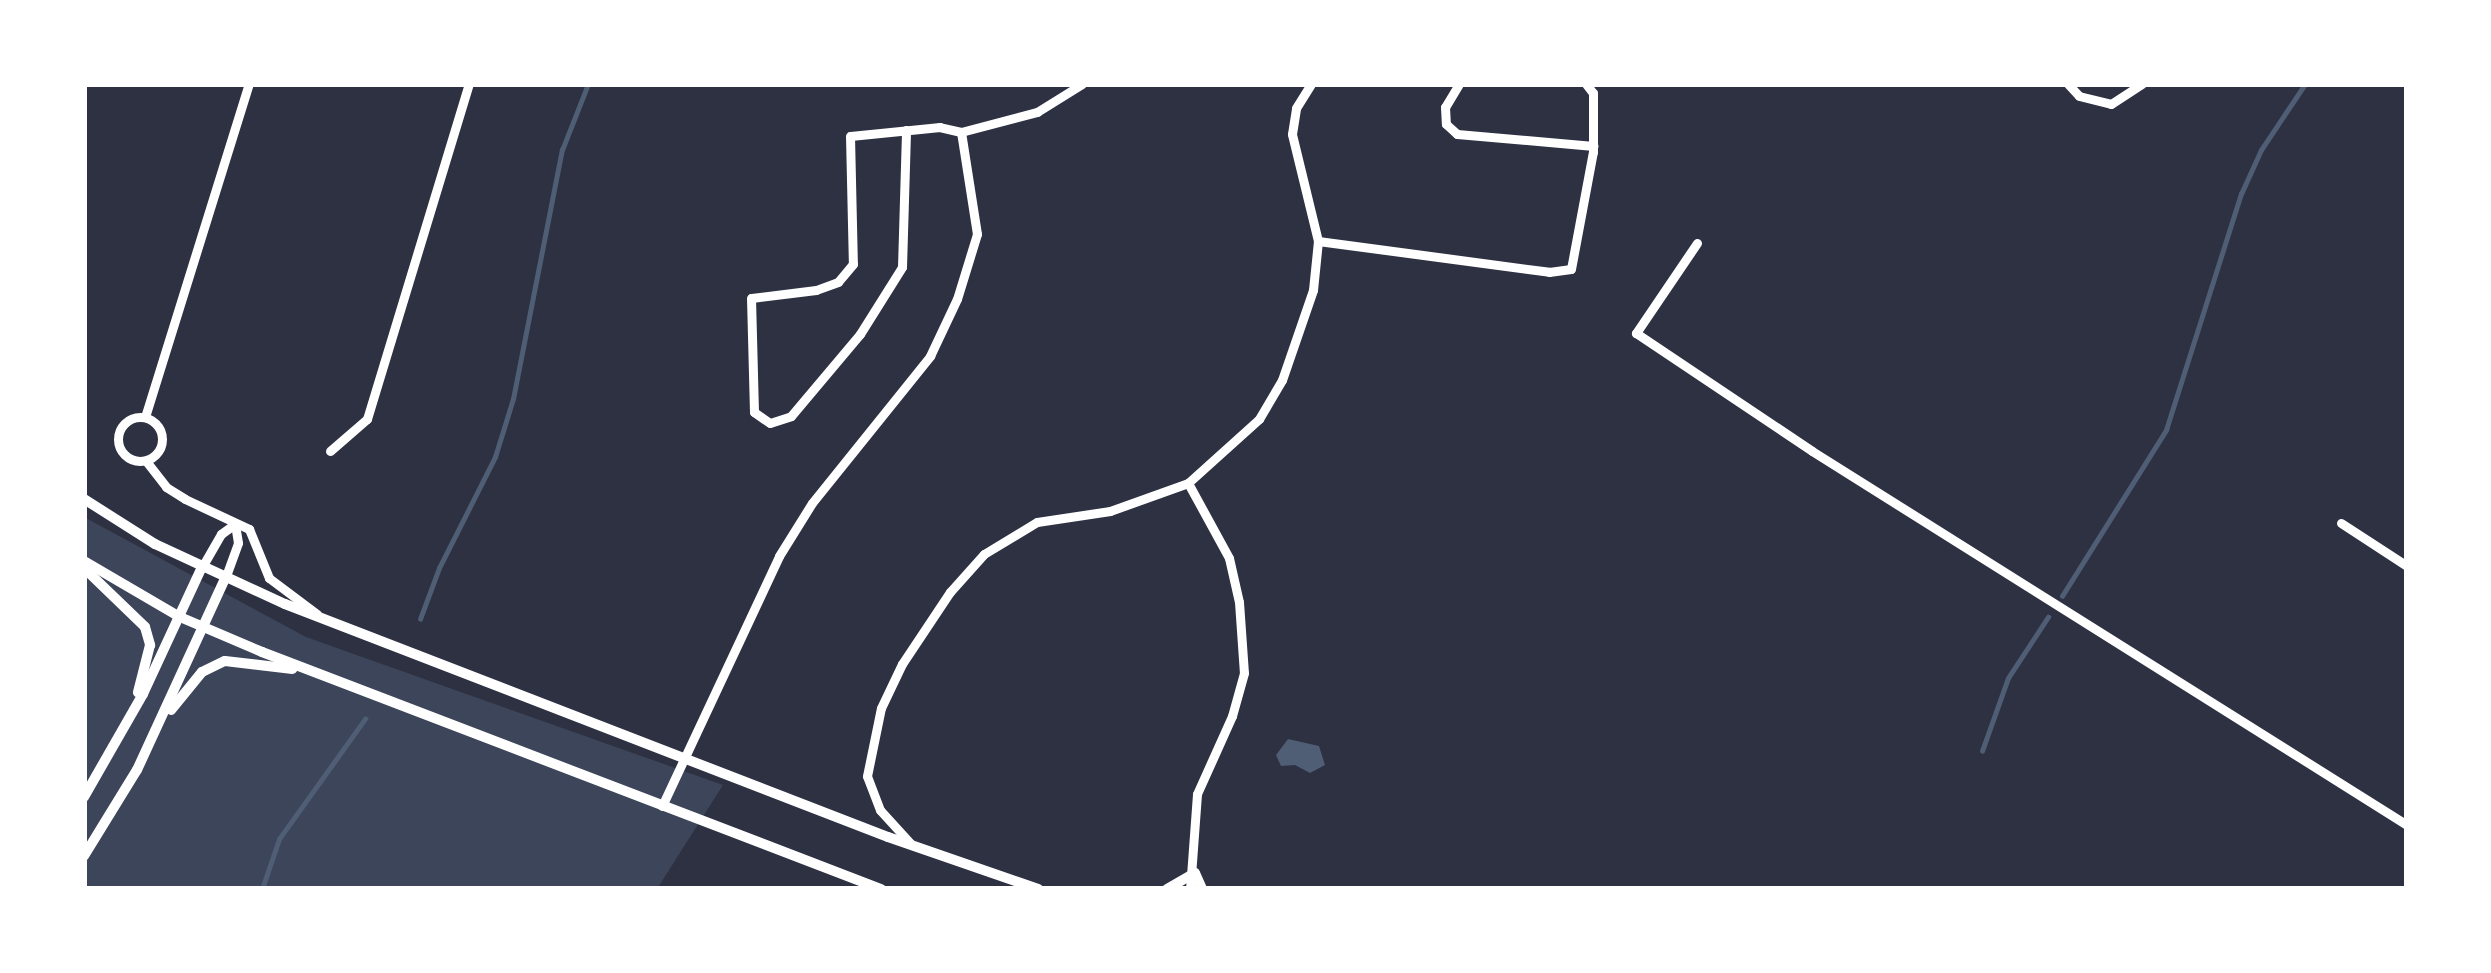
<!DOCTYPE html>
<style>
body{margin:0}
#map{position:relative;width:2491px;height:973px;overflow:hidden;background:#2d3142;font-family:"Exo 2",sans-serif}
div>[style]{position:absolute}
.green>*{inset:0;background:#3c4559}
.water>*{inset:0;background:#4f5d75}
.stream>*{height:4.5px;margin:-2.25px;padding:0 2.25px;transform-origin:2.25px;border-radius:2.25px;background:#4f5d75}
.minor>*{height:9px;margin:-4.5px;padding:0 4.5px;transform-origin:4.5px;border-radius:4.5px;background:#fff}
.minor>.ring{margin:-4.5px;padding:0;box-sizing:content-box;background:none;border:9px solid #fff;border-radius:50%}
.tertiary>*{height:10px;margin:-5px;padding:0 5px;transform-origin:5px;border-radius:5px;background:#fff}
span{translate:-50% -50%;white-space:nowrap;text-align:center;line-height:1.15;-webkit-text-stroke:10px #fff;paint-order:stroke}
.frame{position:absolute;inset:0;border:87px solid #fff;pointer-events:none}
</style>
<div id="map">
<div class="green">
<div style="clip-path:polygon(84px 517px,306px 637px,723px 785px,657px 889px,84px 889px)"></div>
</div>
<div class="water">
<div style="clip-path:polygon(1288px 739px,1319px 746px,1325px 765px,1310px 773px,1295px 765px,1281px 766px,1276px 755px)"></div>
</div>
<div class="stream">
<div style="left:2062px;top:596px;width:196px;rotate:-57.9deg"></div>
<div style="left:2166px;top:430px;width:248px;rotate:-72.4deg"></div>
<div style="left:2241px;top:194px;width:48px;rotate:-65.6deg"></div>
<div style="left:2261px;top:150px;width:79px;rotate:-56.3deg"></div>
<div style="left:420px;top:619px;width:54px;rotate:-69.6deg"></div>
<div style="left:439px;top:568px;width:124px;rotate:-63.2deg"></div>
<div style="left:495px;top:457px;width:61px;rotate:-72.8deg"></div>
<div style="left:513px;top:399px;width:254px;rotate:-78.9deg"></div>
<div style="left:562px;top:150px;width:71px;rotate:-68.5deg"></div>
<div style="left:1982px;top:751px;width:77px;rotate:-70.4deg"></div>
<div style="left:2008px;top:678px;width:73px;rotate:-56.7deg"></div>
<div style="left:262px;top:889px;width:53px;rotate:-71.2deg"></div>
<div style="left:279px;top:839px;width:148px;rotate:-54.4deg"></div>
</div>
<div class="minor">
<div style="left:1459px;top:84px;width:27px;rotate:121deg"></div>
<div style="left:1445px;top:107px;width:17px;rotate:87deg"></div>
<div style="left:1446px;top:124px;width:15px;rotate:42deg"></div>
<div style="left:1457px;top:134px;width:137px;rotate:5deg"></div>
<div style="left:2068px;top:84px;width:16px;rotate:47deg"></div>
<div style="left:2079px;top:96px;width:33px;rotate:14deg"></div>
<div style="left:2111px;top:104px;width:37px;rotate:-33deg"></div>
<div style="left:961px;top:132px;width:79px;rotate:-14.7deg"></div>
<div style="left:1037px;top:112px;width:53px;rotate:-31.9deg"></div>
<div style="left:1318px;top:241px;width:233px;rotate:7.6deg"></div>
<div style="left:1549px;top:272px;width:22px;rotate:-8deg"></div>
<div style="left:1571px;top:269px;width:119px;rotate:-79.4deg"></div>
<div style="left:1593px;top:152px;width:59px;rotate:-90deg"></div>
<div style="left:1593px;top:93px;width:11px;rotate:-128deg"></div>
<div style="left:1697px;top:243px;width:109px;rotate:124.1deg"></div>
<div style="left:1636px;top:333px;width:212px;rotate:33.8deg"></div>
<div style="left:1812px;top:451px;width:703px;rotate:32.15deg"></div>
<div class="ring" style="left:118px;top:417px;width:35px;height:35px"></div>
<div style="left:145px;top:417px;width:349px;rotate:-72.7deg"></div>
<div style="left:330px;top:451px;width:49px;rotate:-40.9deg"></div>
<div style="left:367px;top:419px;width:350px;rotate:-73.1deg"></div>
<div style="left:146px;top:461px;width:33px;rotate:52deg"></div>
<div style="left:166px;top:487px;width:22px;rotate:32deg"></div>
<div style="left:185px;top:499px;width:71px;rotate:25.1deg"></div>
<div style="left:249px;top:529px;width:53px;rotate:67.8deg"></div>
<div style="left:269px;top:578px;width:60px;rotate:36.9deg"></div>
<div style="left:1188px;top:483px;width:85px;rotate:61.3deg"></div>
<div style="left:1229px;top:558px;width:45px;rotate:77.2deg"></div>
<div style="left:1239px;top:602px;width:71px;rotate:86deg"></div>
<div style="left:1244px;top:673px;width:45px;rotate:105.6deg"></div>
<div style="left:1232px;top:716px;width:85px;rotate:114.2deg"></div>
<div style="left:1197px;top:794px;width:95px;rotate:94.2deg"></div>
<div style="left:2341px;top:523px;width:79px;rotate:33.1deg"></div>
<div style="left:202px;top:567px;width:38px;rotate:-60deg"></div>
<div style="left:221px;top:534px;width:17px;rotate:-36deg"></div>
<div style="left:235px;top:524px;width:19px;rotate:81deg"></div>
<div style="left:238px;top:543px;width:38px;rotate:110deg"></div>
<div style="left:662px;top:806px;width:276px;rotate:-64.9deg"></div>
<div style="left:779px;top:556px;width:62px;rotate:-58.1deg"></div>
<div style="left:812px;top:503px;width:189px;rotate:-51.2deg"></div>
<div style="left:930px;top:356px;width:63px;rotate:-64.7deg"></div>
<div style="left:957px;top:299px;width:68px;rotate:-72.9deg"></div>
<div style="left:977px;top:234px;width:103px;rotate:-98.9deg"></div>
<div style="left:961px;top:132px;width:22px;rotate:-167deg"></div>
<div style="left:940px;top:127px;width:90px;rotate:174.3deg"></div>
<div style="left:850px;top:136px;width:128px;rotate:88.7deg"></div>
<div style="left:853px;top:264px;width:23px;rotate:130deg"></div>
<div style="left:838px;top:282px;width:23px;rotate:160deg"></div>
<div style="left:816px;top:290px;width:65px;rotate:173deg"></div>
<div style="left:751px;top:298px;width:114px;rotate:88.5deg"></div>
<div style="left:754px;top:412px;width:19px;rotate:35deg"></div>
<div style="left:770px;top:423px;width:22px;rotate:-18deg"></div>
<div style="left:791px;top:416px;width:107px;rotate:-49.9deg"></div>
<div style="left:860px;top:334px;width:79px;rotate:-57.9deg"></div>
<div style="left:902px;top:267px;width:137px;rotate:-88.3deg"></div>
<div style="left:911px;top:844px;width:46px;rotate:-132.4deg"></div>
<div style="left:880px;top:810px;width:36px;rotate:-111deg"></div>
<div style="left:867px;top:776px;width:69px;rotate:-78.4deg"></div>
<div style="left:881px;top:708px;width:49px;rotate:-64.5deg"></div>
<div style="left:902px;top:664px;width:87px;rotate:-56.3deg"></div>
<div style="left:950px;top:592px;width:51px;rotate:-48.2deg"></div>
<div style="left:984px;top:554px;width:62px;rotate:-31.1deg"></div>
<div style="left:1037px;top:522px;width:74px;rotate:-8.6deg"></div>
<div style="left:1110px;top:511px;width:83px;rotate:-19.7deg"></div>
<div style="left:1188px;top:483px;width:96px;rotate:-42deg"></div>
<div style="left:1259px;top:419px;width:45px;rotate:-59.5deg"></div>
<div style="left:1282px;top:380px;width:95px;rotate:-71deg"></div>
<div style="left:1313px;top:290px;width:49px;rotate:-84.2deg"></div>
<div style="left:1318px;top:241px;width:110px;rotate:-103.7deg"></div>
<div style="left:1292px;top:134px;width:26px;rotate:-81deg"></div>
<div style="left:1296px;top:108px;width:28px;rotate:-58deg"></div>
</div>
<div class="tertiary">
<div style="left:84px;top:499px;width:84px;rotate:32.4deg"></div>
<div style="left:155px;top:544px;width:143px;rotate:24.8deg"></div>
<div style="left:285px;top:604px;width:646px;rotate:21.13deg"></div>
<div style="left:888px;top:837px;width:159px;rotate:19.1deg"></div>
<div style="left:84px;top:561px;width:111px;rotate:30.3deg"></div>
<div style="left:180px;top:617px;width:89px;rotate:23.1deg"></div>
<div style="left:262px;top:652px;width:663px;rotate:20.95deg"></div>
<div style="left:86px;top:570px;width:82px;rotate:44deg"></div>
<div style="left:145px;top:627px;width:19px;rotate:74deg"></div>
<div style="left:150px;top:645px;width:49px;rotate:104.3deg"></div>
<div style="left:171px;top:710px;width:49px;rotate:-50.8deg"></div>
<div style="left:202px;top:672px;width:25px;rotate:-26deg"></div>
<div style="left:225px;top:661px;width:68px;rotate:6.7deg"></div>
<div style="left:84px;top:797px;width:119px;rotate:-60.2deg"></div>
<div style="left:143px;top:694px;width:140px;rotate:-65.1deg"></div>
<div style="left:84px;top:856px;width:101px;rotate:-58.4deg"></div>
<div style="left:137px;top:770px;width:210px;rotate:-65.3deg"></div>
<div style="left:1167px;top:889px;width:32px;rotate:-30deg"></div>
<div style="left:1195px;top:873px;width:17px;rotate:66deg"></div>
</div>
<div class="frame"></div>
</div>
